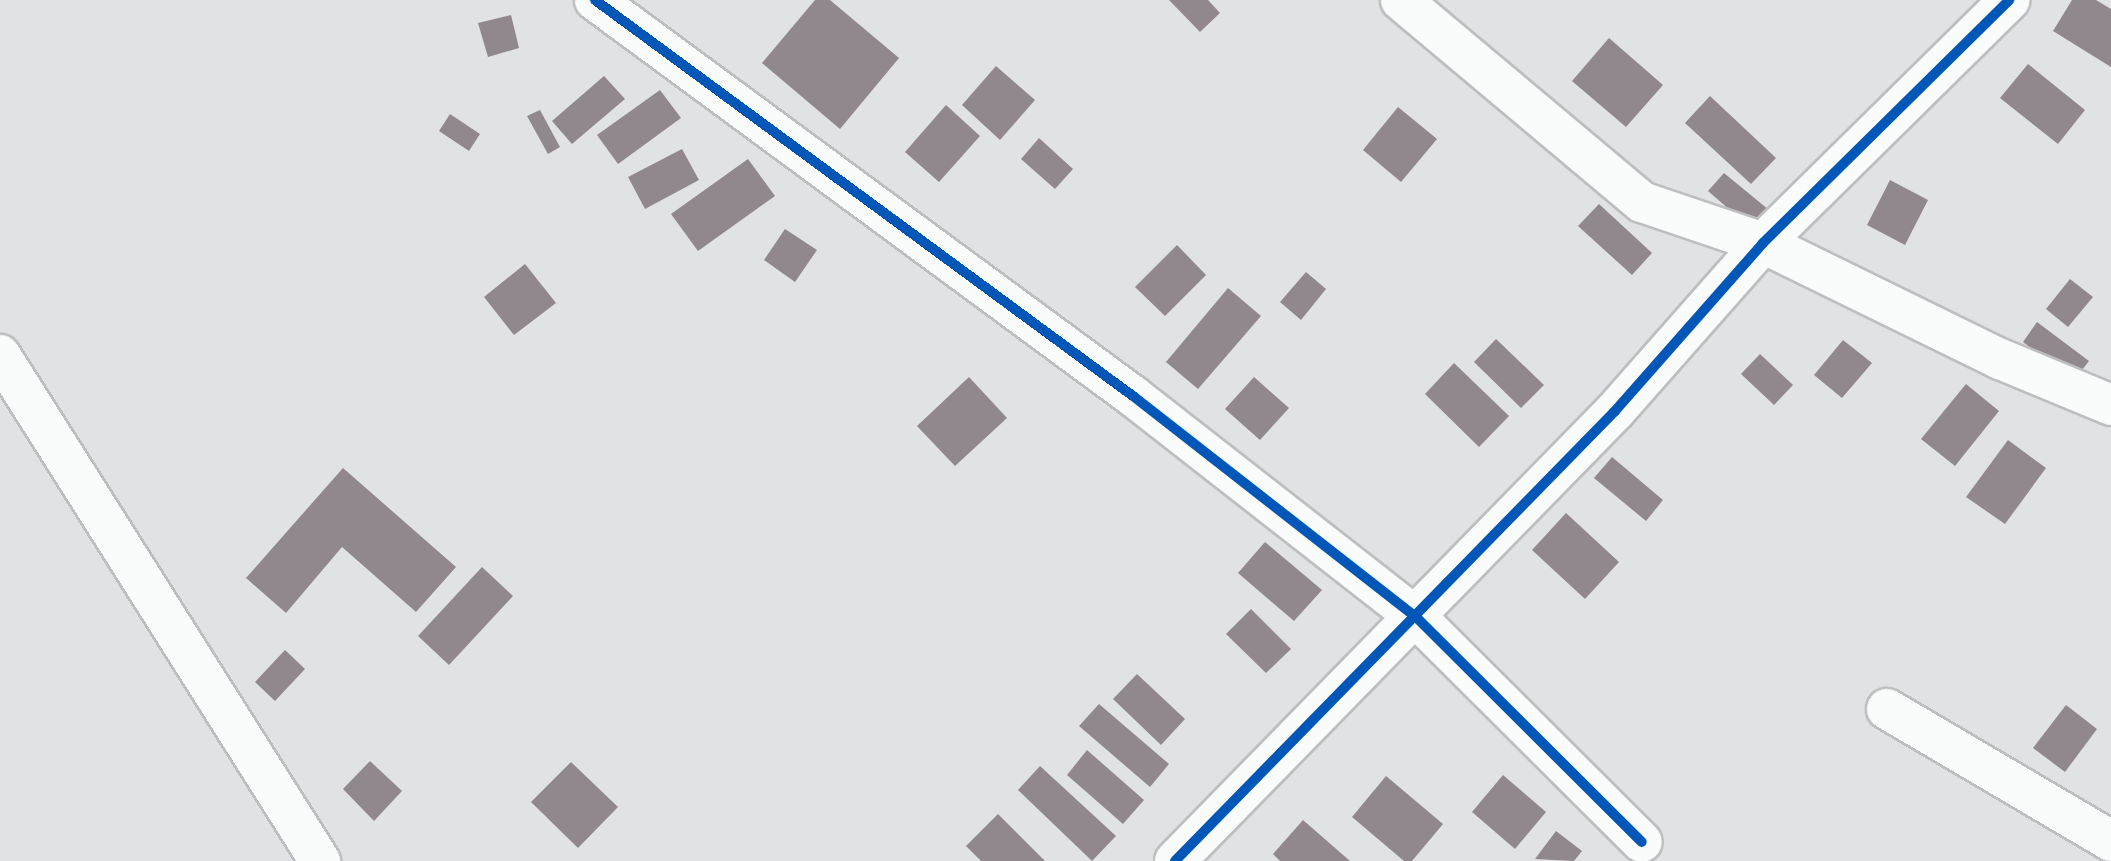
<!DOCTYPE html>
<style>
body{margin:0}
#map{position:relative;width:2111px;height:861px;overflow:hidden;background:#e1e2e4;font-family:"PT Sans",sans-serif}
div>[style]{position:absolute}
.building>*{inset:0;background:#90888c}
.roads{filter:drop-shadow(2px 0 #bebec0) drop-shadow(-2px 0 #bebec0) drop-shadow(0 2px #bebec0) drop-shadow(0 -2px #bebec0)}
.street>*{height:40px;margin:-20px;padding:0 20px;transform-origin:20px;border-radius:20px;background:#fafbfb}
.cycleway>*{height:10px;margin:-5px;padding:0 5px;transform-origin:5px;border-radius:5px;background:#0057b8}
span{translate:-50% -50%;white-space:nowrap;text-align:center;line-height:1.15;-webkit-text-stroke:8px #fff;paint-order:stroke}
</style>
<div id="map">
<div class="building">
<div style="clip-path:polygon(815px 0,830px 0,899px 58px,840px 129px,762px 63px)"></div>
<div style="clip-path:polygon(1169px 0,1208px 0,1220px 13px,1200px 32px)"></div>
<div style="clip-path:polygon(2072px 0,2096px 0,2111px 9px,2111px 67px,2053px 31px)"></div>
<div style="clip-path:polygon(511px 15px,519px 48px,488px 57px,478px 23px)"></div>
<div style="clip-path:polygon(1609px 38px,1663px 85px,1626px 127px,1572px 81px)"></div>
<div style="clip-path:polygon(2028px 64px,2085px 110px,2058px 144px,2000px 98px)"></div>
<div style="clip-path:polygon(996px 66px,1035px 100px,1000px 140px,962px 105px)"></div>
<div style="clip-path:polygon(604px 76px,625px 99px,572px 144px,552px 121px)"></div>
<div style="clip-path:polygon(660px 90px,681px 118px,618px 164px,597px 135px)"></div>
<div style="clip-path:polygon(1710px 96px,1776px 158px,1751px 184px,1685px 123px)"></div>
<div style="clip-path:polygon(946px 105px,980px 136px,939px 182px,905px 152px)"></div>
<div style="clip-path:polygon(1398px 107px,1437px 139px,1401px 182px,1363px 150px)"></div>
<div style="clip-path:polygon(540px 110px,560px 147px,548px 154px,527px 116px)"></div>
<div style="clip-path:polygon(450px 114px,480px 134px,469px 151px,439px 131px)"></div>
<div style="clip-path:polygon(1039px 138px,1073px 169px,1055px 189px,1021px 159px)"></div>
<div style="clip-path:polygon(682px 149px,699px 180px,645px 209px,628px 177px)"></div>
<div style="clip-path:polygon(748px 159px,775px 196px,698px 251px,671px 214px)"></div>
<div style="clip-path:polygon(1724px 173px,1769px 210px,1753px 230px,1708px 191px)"></div>
<div style="clip-path:polygon(1890px 180px,1928px 200px,1905px 245px,1867px 225px)"></div>
<div style="clip-path:polygon(1599px 204px,1652px 253px,1632px 275px,1578px 226px)"></div>
<div style="clip-path:polygon(785px 229px,817px 250px,795px 282px,764px 260px)"></div>
<div style="clip-path:polygon(1177px 245px,1206px 275px,1165px 316px,1135px 287px)"></div>
<div style="clip-path:polygon(525px 264px,556px 303px,514px 335px,484px 297px)"></div>
<div style="clip-path:polygon(1306px 272px,1326px 289px,1301px 320px,1280px 302px)"></div>
<div style="clip-path:polygon(2070px 279px,2093px 297px,2068px 327px,2046px 309px)"></div>
<div style="clip-path:polygon(1228px 288px,1261px 316px,1198px 389px,1166px 362px)"></div>
<div style="clip-path:polygon(2037px 322px,2089px 361px,2074px 380px,2023px 342px)"></div>
<div style="clip-path:polygon(1496px 339px,1544px 385px,1521px 408px,1474px 362px)"></div>
<div style="clip-path:polygon(1843px 340px,1872px 363px,1842px 398px,1814px 375px)"></div>
<div style="clip-path:polygon(1760px 354px,1793px 385px,1774px 405px,1741px 374px)"></div>
<div style="clip-path:polygon(1454px 363px,1509px 416px,1479px 447px,1425px 394px)"></div>
<div style="clip-path:polygon(969px 377px,1007px 418px,955px 466px,917px 426px)"></div>
<div style="clip-path:polygon(1254px 377px,1289px 408px,1260px 440px,1225px 409px)"></div>
<div style="clip-path:polygon(1966px 384px,1999px 411px,1955px 466px,1921px 439px)"></div>
<div style="clip-path:polygon(2008px 440px,2046px 468px,2005px 524px,1966px 497px)"></div>
<div style="clip-path:polygon(1612px 457px,1663px 500px,1646px 521px,1594px 478px)"></div>
<div style="clip-path:polygon(343px 468px,456px 567px,416px 612px,342px 547px,286px 613px,246px 578px)"></div>
<div style="clip-path:polygon(1566px 513px,1619px 562px,1585px 599px,1532px 550px)"></div>
<div style="clip-path:polygon(1265px 542px,1322px 590px,1294px 621px,1238px 573px)"></div>
<div style="clip-path:polygon(482px 567px,513px 596px,449px 665px,418px 636px)"></div>
<div style="clip-path:polygon(1251px 609px,1291px 649px,1266px 673px,1226px 634px)"></div>
<div style="clip-path:polygon(285px 650px,305px 669px,275px 701px,255px 682px)"></div>
<div style="clip-path:polygon(1137px 674px,1185px 719px,1161px 745px,1113px 699px)"></div>
<div style="clip-path:polygon(1099px 704px,1169px 764px,1150px 787px,1079px 726px)"></div>
<div style="clip-path:polygon(2066px 705px,2097px 729px,2065px 772px,2033px 748px)"></div>
<div style="clip-path:polygon(1087px 750px,1144px 800px,1123px 824px,1067px 775px)"></div>
<div style="clip-path:polygon(370px 761px,402px 791px,374px 821px,343px 789px)"></div>
<div style="clip-path:polygon(571px 762px,618px 807px,578px 848px,531px 802px)"></div>
<div style="clip-path:polygon(1040px 766px,1116px 836px,1092px 861px,1018px 790px)"></div>
<div style="clip-path:polygon(1503px 775px,1546px 812px,1515px 849px,1472px 812px)"></div>
<div style="clip-path:polygon(1386px 776px,1443px 824px,1412px 861px,1404px 861px,1352px 817px)"></div>
<div style="clip-path:polygon(998px 814px,1045px 861px,981px 861px,966px 846px)"></div>
<div style="clip-path:polygon(1303px 820px,1350px 861px,1280px 861px,1273px 854px)"></div>
<div style="clip-path:polygon(1556px 831px,1582px 851px,1574px 861px,1535px 859px)"></div>
</div>
<div class="roads">
<div class="street">
<div style="left:595px;top:0;width:668px;rotate:36.36deg"></div>
<div style="left:1133px;top:396px;width:358px;rotate:38deg"></div>
<div style="left:1415px;top:616px;width:320px;rotate:44.9deg"></div>
<div style="left:1401px;top:0;width:314px;rotate:40deg"></div>
<div style="left:1642px;top:202px;width:128px;rotate:18.7deg"></div>
<div style="left:1763px;top:243px;width:264px;rotate:26.1deg"></div>
<div style="left:2000px;top:359px;width:120px;rotate:22.5deg"></div>
<div style="left:0;top:355px;width:599px;rotate:57.69deg"></div>
<div style="left:1887px;top:709px;width:260px;rotate:30.5deg"></div>
<div style="left:1175px;top:861px;width:629px;rotate:-45.64deg"></div>
<div style="left:1615px;top:411px;width:224px;rotate:-48.6deg"></div>
<div style="left:1763px;top:243px;width:346px;rotate:-44.6deg"></div>
</div>
</div>
<div class="cycleway">
<div style="left:595px;top:0;width:668px;rotate:36.36deg"></div>
<div style="left:1133px;top:396px;width:358px;rotate:38deg"></div>
<div style="left:1415px;top:616px;width:320px;rotate:44.9deg"></div>
<div style="left:1175px;top:861px;width:629px;rotate:-45.64deg"></div>
<div style="left:1615px;top:411px;width:224px;rotate:-48.6deg"></div>
<div style="left:1763px;top:243px;width:346px;rotate:-44.6deg"></div>
</div>
</div>
